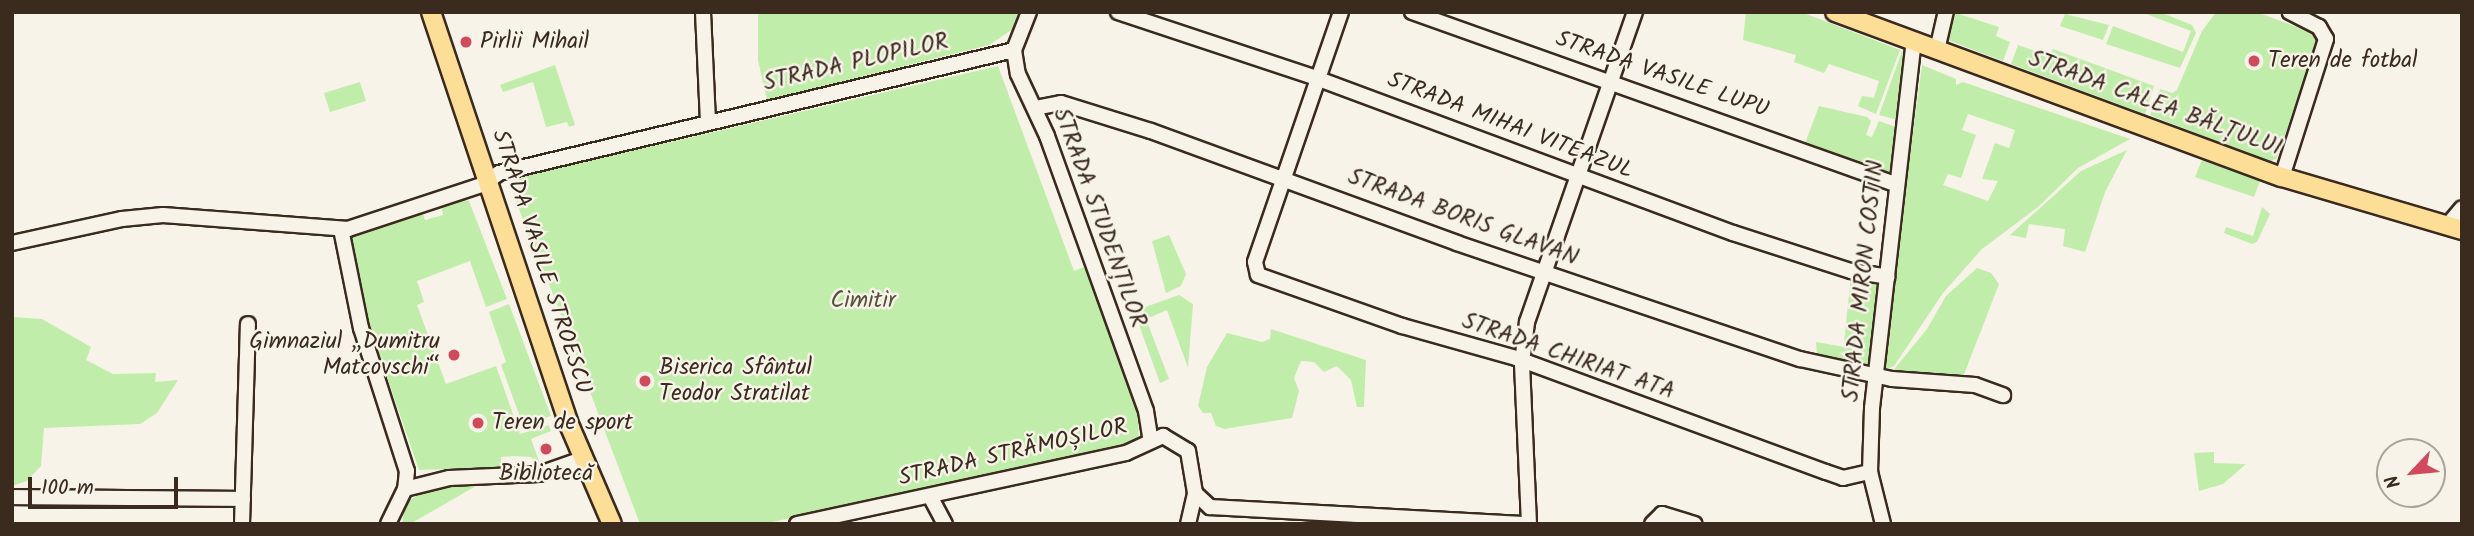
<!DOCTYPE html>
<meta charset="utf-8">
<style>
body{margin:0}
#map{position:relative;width:2474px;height:536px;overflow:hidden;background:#f7f3e8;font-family:Kalam,sans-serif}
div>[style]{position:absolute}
.green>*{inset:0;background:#c1edaa}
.roads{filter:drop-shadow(2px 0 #3b2a1e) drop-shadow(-2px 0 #3b2a1e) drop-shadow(0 2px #3b2a1e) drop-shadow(0 -2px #3b2a1e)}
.minor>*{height:14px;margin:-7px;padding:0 7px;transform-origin:7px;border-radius:7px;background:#f7f3e8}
.major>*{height:18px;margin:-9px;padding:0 9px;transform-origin:9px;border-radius:9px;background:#fdde96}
.dots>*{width:19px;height:19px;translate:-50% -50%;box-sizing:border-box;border:4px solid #f7f3e8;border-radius:50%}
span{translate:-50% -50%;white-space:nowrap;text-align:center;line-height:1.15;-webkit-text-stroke:5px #f7f3e8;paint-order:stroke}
.poi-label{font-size:23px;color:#3b2a1e}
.left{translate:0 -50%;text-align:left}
.right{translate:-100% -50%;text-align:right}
.street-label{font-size:23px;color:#3b2a1e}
.park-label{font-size:23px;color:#56513a}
.frame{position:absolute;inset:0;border:14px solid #3b2a1e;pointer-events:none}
.north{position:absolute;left:2376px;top:438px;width:70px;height:70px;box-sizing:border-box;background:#f7f3e8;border:2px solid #aca397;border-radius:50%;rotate:244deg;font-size:19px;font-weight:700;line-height:28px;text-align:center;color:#3b2a1e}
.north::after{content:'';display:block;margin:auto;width:24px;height:32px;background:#d1495b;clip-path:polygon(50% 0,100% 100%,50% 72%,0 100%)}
.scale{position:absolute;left:28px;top:477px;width:150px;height:32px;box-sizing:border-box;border:4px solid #3b2a1e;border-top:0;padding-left:9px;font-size:21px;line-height:24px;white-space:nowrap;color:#3b2a1e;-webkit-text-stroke:5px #f7f3e8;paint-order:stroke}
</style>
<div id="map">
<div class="green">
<div style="clip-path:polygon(758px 12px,1019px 12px,1013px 29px,989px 45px,767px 100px,758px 60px)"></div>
<div style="clip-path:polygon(1746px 12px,1801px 12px,1900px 50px,1876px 114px,1858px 106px,1862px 96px,1874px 98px,1879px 81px,1829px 64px,1824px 73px,1794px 62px,1796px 55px,1743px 40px)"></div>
<div style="clip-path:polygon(1953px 12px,1999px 27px,1996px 36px,2010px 42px,2003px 61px,1945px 39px)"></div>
<div style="clip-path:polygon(2141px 12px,2160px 12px,2192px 25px,2196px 33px,2180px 68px,2106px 44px,2113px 26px,2183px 52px,2191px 31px)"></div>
<div style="clip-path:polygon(2216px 12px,2256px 12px,2319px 35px,2277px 158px,2270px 162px,2150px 115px,2160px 89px,2172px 93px,2177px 90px,2202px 31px)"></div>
<div style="clip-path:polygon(2065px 14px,2109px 25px,2103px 40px,2060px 26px)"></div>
<div style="clip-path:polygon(2018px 45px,2048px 56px,2053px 49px,2154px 86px,2145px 114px,2011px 64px)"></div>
<div style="clip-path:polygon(1902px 51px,1909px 54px,1899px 118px,1894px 119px,1879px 115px)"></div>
<div style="clip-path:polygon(555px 65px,575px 125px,569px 127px,567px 122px,546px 127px,533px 82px,503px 92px,500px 85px)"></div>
<div style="clip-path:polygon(evenodd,1922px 65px,1956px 79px,1956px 85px,1963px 82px,2130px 139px,2078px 168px,2038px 207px,1982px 249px,1943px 293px,1894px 366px,1881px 372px,1922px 65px,1968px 114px,2015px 130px,2009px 148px,1995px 143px,1982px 179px,1998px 181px,1988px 201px,1943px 185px,1948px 174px,1961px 178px,1976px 135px,1962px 130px,1968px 114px)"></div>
<div style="clip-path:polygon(998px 66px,1074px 271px,1084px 267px,1137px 400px,1139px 443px,763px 524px,640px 524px,548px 281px,543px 281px,508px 175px,559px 168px)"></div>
<div style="clip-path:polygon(360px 82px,366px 101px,330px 112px,324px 93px)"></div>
<div style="clip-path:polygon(1819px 106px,1867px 117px,1871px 121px,1866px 135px,1872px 137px,1879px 121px,1899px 128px,1891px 174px,1804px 146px)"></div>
<div style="clip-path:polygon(2127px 150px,2105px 192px,2085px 252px,2063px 246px,2065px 229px,2029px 224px,2026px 238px,2010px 235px,2081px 171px)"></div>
<div style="clip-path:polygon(2202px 160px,2260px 181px,2254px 197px,2195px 177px)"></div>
<div style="clip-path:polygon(461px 199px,469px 201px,507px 299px,486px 307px,470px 261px,417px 281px,424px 302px,417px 305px,446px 384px,496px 366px,520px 434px,549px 425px,551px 431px,531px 439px,541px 467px,531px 457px,514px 456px,501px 457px,501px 467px,419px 470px,363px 307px,348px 235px,422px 211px,425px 220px,443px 215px,441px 205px)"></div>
<div style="clip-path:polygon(2262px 207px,2270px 214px,2257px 242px,2252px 244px,2224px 233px,2226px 227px,2253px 236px)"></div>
<div style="clip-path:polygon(1169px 235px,1186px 274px,1181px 286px,1166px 293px,1152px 241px)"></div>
<div style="clip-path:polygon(1977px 268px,1991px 273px,1999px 284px,1963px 377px,1891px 373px,1927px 329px,1946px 296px)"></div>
<div style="clip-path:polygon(1851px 275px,1880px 278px,1874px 369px,1817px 354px,1816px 342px,1856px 349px,1856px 343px,1844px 343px)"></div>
<div style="clip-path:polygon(1179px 295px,1193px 304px,1188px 368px,1167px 310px,1146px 319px,1169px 379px,1160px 383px,1134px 311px)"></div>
<div style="clip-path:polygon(509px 304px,551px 416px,523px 425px,501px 365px,506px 362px,489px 312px)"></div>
<div style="clip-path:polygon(12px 317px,42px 319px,91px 347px,86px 360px,113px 374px,156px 373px,155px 382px,178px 380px,157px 413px,140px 424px,44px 428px,41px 466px,27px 481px,12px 486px)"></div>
<div style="clip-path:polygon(1271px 329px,1366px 360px,1364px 407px,1357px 407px,1351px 380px,1337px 366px,1324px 372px,1314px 362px,1301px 361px,1294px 378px,1299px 391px,1292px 418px,1224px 429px,1216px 426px,1211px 413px,1203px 413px,1198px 406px,1207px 367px,1227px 333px,1262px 342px,1270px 339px)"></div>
<div style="clip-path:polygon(2214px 452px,2214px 463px,2246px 464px,2223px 484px,2199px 491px,2194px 453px)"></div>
<div style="clip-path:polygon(483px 482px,410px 524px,402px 524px,406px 502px,435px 486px)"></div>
</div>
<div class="roads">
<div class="minor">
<div style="left:703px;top:12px;width:109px;rotate:87.4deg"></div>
<div style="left:1029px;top:12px;width:41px;rotate:111.5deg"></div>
<div style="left:1014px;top:50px;width:24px;rotate:81deg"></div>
<div style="left:1018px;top:74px;width:68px;rotate:64.9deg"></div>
<div style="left:1047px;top:136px;width:292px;rotate:70.2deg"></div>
<div style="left:1146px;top:411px;width:30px;rotate:81deg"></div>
<div style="left:1118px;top:12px;width:209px;rotate:18.4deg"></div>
<div style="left:1316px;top:78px;width:445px;rotate:20.4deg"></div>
<div style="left:1733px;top:233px;width:124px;rotate:17.9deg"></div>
<div style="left:1851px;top:271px;width:37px;rotate:9deg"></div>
<div style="left:1341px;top:12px;width:264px;rotate:109deg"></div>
<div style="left:1255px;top:262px;width:13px;rotate:77deg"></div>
<div style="left:1258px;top:275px;width:153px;rotate:19.5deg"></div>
<div style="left:1402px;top:326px;width:118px;rotate:15.7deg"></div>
<div style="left:1516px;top:358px;width:330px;rotate:20.2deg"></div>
<div style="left:1826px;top:472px;width:18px;rotate:19deg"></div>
<div style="left:1843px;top:478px;width:28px;rotate:-13deg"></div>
<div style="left:1412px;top:12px;width:513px;rotate:19.6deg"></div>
<div style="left:1937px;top:50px;width:39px;rotate:-77deg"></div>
<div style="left:1035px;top:108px;width:26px;rotate:-11deg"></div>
<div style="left:1061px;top:103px;width:94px;rotate:17.3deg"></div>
<div style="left:1151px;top:131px;width:326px;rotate:20.1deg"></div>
<div style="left:1457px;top:243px;width:362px;rotate:18.7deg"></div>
<div style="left:1800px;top:359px;width:94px;rotate:12.3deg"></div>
<div style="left:1892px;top:379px;width:83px;rotate:4.1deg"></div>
<div style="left:1975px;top:385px;width:30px;rotate:20deg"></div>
<div style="left:2282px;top:177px;width:145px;rotate:-72.3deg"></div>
<div style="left:2326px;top:39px;width:14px;rotate:-120deg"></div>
<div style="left:2319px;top:27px;width:33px;rotate:-153deg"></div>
<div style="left:2447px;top:226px;width:23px;rotate:-50deg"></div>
<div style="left:341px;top:229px;width:101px;rotate:78.6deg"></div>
<div style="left:361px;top:328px;width:150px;rotate:72.2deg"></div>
<div style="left:407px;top:471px;width:18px;rotate:96deg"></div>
<div style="left:405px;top:489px;width:39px;rotate:116deg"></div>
<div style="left:12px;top:243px;width:113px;rotate:-12.3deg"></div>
<div style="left:122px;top:219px;width:41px;rotate:-5.6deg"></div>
<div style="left:163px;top:215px;width:186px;rotate:4.3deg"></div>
<div style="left:348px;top:229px;width:141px;rotate:-18.2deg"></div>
<div style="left:482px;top:185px;width:21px;rotate:-35deg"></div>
<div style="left:499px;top:173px;width:529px;rotate:-13.43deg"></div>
<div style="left:405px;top:489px;width:45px;rotate:-14deg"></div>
<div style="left:449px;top:478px;width:90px;rotate:-2.5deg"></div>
<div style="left:539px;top:474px;width:46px;rotate:-19.2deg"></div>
<div style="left:930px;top:496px;width:32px;rotate:62deg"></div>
<div style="left:12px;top:497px;width:231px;rotate:0.5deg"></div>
<div style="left:242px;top:524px;width:200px;rotate:-88.3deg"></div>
<div style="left:797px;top:524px;width:337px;rotate:-12.2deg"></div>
<div style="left:1126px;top:453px;width:41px;rotate:-24.7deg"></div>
<div style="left:1163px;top:436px;width:29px;rotate:31deg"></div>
<div style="left:1188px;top:451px;width:43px;rotate:80.5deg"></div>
<div style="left:1195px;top:493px;width:21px;rotate:43deg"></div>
<div style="left:1210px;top:507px;width:318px;rotate:3.1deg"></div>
<div style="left:1188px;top:524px;width:32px;rotate:-77deg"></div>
<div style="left:1529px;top:524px;width:161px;rotate:-92.5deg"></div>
<div style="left:1522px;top:363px;width:41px;rotate:-83deg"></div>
<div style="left:1527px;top:322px;width:328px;rotate:-70.8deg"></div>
<div style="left:1652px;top:524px;width:14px;rotate:-45deg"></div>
<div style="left:1662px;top:514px;width:34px;rotate:17deg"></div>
<div style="left:1883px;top:524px;width:54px;rotate:-104deg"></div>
<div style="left:1870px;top:472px;width:64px;rotate:-88.2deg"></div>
<div style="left:1872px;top:408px;width:369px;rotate:-83.5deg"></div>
</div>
<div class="major">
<div style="left:431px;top:12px;width:432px;rotate:71.5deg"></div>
<div style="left:568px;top:422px;width:111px;rotate:66.7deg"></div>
<div style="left:1835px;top:12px;width:476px;rotate:20.3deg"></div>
<div style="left:2282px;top:177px;width:188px;rotate:16.4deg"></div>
</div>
</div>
<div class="dots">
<div style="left:466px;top:42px;background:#d1495b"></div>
<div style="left:2254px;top:61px;background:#d1495b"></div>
<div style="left:454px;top:355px;background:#d1495b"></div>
<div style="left:645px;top:381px;background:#d1495b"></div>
<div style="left:478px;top:423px;background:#d1495b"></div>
<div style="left:546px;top:449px;background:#d1495b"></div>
</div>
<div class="poi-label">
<span class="left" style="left:480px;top:42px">Pirlii Mihail</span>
<span class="left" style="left:2268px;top:61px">Teren de fotbal</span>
<span class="right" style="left:440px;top:355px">Gimnaziul „Dumitru<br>Matcovschi“</span>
<span class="left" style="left:659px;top:381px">Biserica Sfântul<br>Teodor Stratilat</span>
<span class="left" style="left:492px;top:423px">Teren de sport</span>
<span style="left:546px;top:474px">Bibliotecă</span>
</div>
<div class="street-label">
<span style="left:856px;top:63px;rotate:-13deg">STRADA PLOPILOR</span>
<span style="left:1662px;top:75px;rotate:19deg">STRADA VASILE LUPU</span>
<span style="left:2155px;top:104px;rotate:20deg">STRADA CALEA BĂLȚULUI</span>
<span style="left:1510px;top:126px;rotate:21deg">STRADA MIHAI VITEAZUL</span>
<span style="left:1099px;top:218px;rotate:70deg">STRADA STUDENȚILOR</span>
<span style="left:1463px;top:218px;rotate:20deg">STRADA BORIS GLAVAN</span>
<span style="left:541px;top:262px;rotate:72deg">STRADA VASILE STROESCU</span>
<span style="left:1864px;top:281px;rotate:-84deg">STRADA MIRON COSTIN</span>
<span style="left:1568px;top:357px;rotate:19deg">STRADA CHIRIAT ATA</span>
<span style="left:1013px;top:453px;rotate:-13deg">STRADA STRĂMOȘILOR</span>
</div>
<div class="park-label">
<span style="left:863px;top:301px">Cimitir</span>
</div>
<div class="frame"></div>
<div class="north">N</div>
<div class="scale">100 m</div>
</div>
